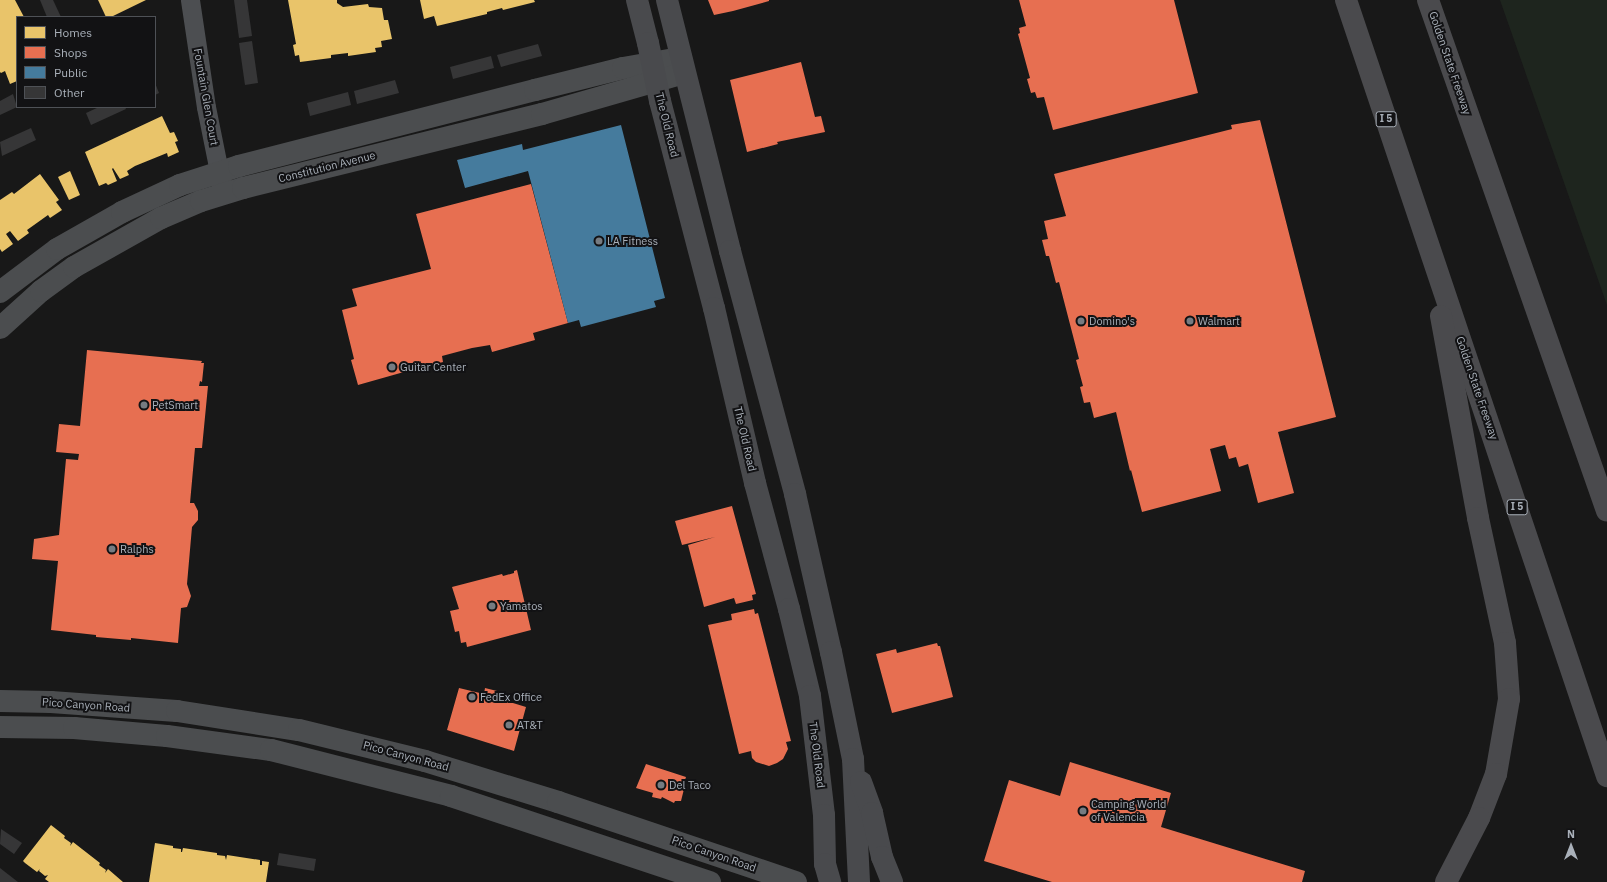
<!DOCTYPE html>
<style>
body{margin:0}
#map{position:relative;width:1607px;height:882px;overflow:hidden;background:#181818;font-family:"IBM Plex Sans",sans-serif}
div>[style]{position:absolute}
.green>*{inset:0;background:#1e251e}
.homes>*{inset:0;background:#e9c46a}
.shops>*{inset:0;background:#e76f51}
.public>*{inset:0;background:#457b9d}
.building>*{inset:0;background:#363637}
.minor>*{height:19px;margin:-9.5px;padding:0 9.5px;transform-origin:9.5px;border-radius:9.5px;background:#4c4e51}
.secondary>*{height:22px;margin:-11px;padding:0 11px;transform-origin:11px;border-radius:11px;background:#4b4d4f}
.primary>*{height:22px;margin:-11px;padding:0 11px;transform-origin:11px;border-radius:11px;background:#494a4d}
.motorway>*{height:22px;margin:-11px;padding:0 11px;transform-origin:11px;border-radius:11px;background:#4a4a4d}
.dots>*{width:11px;height:11px;translate:-50% -50%;box-sizing:border-box;border:2px solid #121214;border-radius:50%}
span{translate:-50% -50%;white-space:nowrap;text-align:center;line-height:1.15;-webkit-text-stroke:4px #121214;paint-order:stroke}
.shield-label span{padding:1px 3px;background:#121214;border:1px solid;border-radius:3px;-webkit-text-stroke-width:0}
.shield-label{font-size:10px;color:#a9b0b9;font-weight:700}
.street-label{font-size:11px;color:#a9b0b9}
.poi-label{font-size:11px;color:#a9b0b9}
.left{translate:0 -50%;text-align:left}
.legend{position:absolute;left:16px;top:16px;width:140px;height:92px;box-sizing:border-box;background:#121214;border:1px solid #4e5156;margin:0;padding:5px 7px;list-style:none;font-size:12px;color:#a9b0b9}
.legend li{display:flex;align-items:center;gap:8px;height:20px}
.legend b{width:20px;border:1px solid #4e5156}
.north{position:absolute;left:1551px;top:826px;width:40px;height:40px;-webkit-text-stroke:3px #121214;paint-order:stroke;rotate:0deg;font-size:11px;font-weight:700;line-height:16px;text-align:center;color:#a9b0b9}
.north::after{content:'';display:block;margin:auto;width:14px;height:18px;background:#a9b0b9;clip-path:polygon(50% 0,100% 100%,50% 72%,0 100%)}
</style>
<div id="map">
<div class="green">
<div style="clip-path:polygon(1500px 0,1607px 0,1607px 305px)"></div>
</div>
<div class="homes">
<div style="clip-path:polygon(0 0,15px 0,24px 17px,17px 17px,17px 81px,10px 84px,5px 71px,1px 73px,0 72px)"></div>
<div style="clip-path:polygon(98px 0,146px 0,111px 17px,106px 17px)"></div>
<div style="clip-path:polygon(288px 0,337px 0,337px 3px,343px 7px,368px 4px,369px 7px,382px 8px,384px 20px,388px 20px,392px 39px,381px 41px,382px 47px,375px 48px,376px 52px,348px 56px,348px 53px,331px 55px,331px 58px,300px 62px,299px 55px,295px 56px,293px 45px,296px 44px)"></div>
<div style="clip-path:polygon(420px 0,534px 0,535px 2px,503px 10px,502px 8px,487px 12px,487px 14px,437px 26px,434px 16px,424px 19px)"></div>
<div style="clip-path:polygon(162px 116px,170px 133px,174px 132px,178px 141px,175px 142px,179px 152px,168px 157px,167px 153px,135px 166px,127px 171px,129px 175px,120px 179px,113px 168px,112px 169px,117px 181px,108px 185px,106px 183px,99px 186px,85px 152px)"></div>
<div style="clip-path:polygon(70px 171px,80px 195px,69px 200px,58px 177px)"></div>
<div style="clip-path:polygon(40px 174px,59px 200px,56px 202px,62px 210px,50px 218px,48px 215px,27px 230px,29px 233px,18px 241px,10px 231px,6px 234px,13px 244px,2px 252px,0 249px,0 200px,12px 192px,14px 194px)"></div>
<div style="clip-path:polygon(51px 825px,65px 836px,64px 838px,71px 843px,70px 846px,73px 842px,100px 863px,99px 865px,106px 870px,105px 873px,108px 869px,123px 882px,49px 882px,45px 879px,48px 875px,45px 876px,39px 871px,40px 869px,37px 872px,25px 863px,23px 861px)"></div>
<div style="clip-path:polygon(155px 843px,173px 846px,173px 848px,181px 849px,181px 852px,182px 852px,183px 848px,217px 853px,217px 859px,217px 855px,225px 856px,226px 860px,227px 855px,260px 860px,260px 865px,262px 865px,262px 861px,269px 862px,266px 882px,149px 882px)"></div>
</div>
<div class="shops">
<div style="clip-path:polygon(708px 0,769px 0,769px 1px,733px 11px,714px 15px)"></div>
<div style="clip-path:polygon(1019px 0,1174px 0,1198px 93px,1053px 130px,1044px 97px,1037px 98px,1035px 92px,1031px 93px,1027px 79px,1030px 78px,1018px 34px,1020px 33px,1019px 28px,1026px 26px)"></div>
<div style="clip-path:polygon(801px 62px,815px 117px,821px 116px,825px 132px,777px 142px,778px 144px,747px 152px,730px 80px)"></div>
<div style="clip-path:polygon(1260px 120px,1336px 417px,1278px 432px,1294px 493px,1258px 503px,1248px 464px,1239px 467px,1236px 457px,1229px 459px,1225px 445px,1210px 449px,1221px 491px,1142px 512px,1131px 470px,1130px 471px,1116px 412px,1094px 418px,1090px 402px,1084px 403px,1080px 387px,1083px 386px,1076px 360px,1079px 359px,1059px 282px,1056px 283px,1049px 256px,1046px 256px,1042px 240px,1048px 239px,1044px 221px,1066px 216px,1054px 174px,1232px 129px,1231px 125px)"></div>
<div style="clip-path:polygon(531px 184px,568px 323px,533px 333px,535px 340px,492px 352px,490px 345px,472px 348px,442px 356px,443px 362px,421px 368px,419px 361px,409px 364px,411px 370px,358px 385px,351px 360px,354px 359px,342px 310px,357px 306px,352px 289px,431px 269px,416px 214px)"></div>
<div style="clip-path:polygon(87px 350px,202px 361px,201px 363px,204px 363px,202px 382px,200px 381px,199px 386px,208px 386px,202px 448px,195px 448px,190px 503px,194px 503px,198px 511px,198px 520px,192px 527px,187px 584px,191px 596px,187px 607px,181px 608px,178px 643px,131px 638px,131px 640px,96px 637px,96px 635px,51px 630px,58px 561px,32px 559px,34px 539px,59px 535px,66px 459px,78px 460px,79px 454px,56px 452px,59px 424px,80px 426px)"></div>
<div style="clip-path:polygon(732px 506px,756px 594px,752px 595px,753px 600px,736px 604px,734px 598px,704px 607px,688px 545px,715px 537px,682px 545px,675px 521px)"></div>
<div style="clip-path:polygon(517px 570px,531px 630px,467px 647px,466px 642px,461px 643px,459px 631px,455px 632px,450px 611px,459px 609px,452px 587px,502px 574px,503px 576px,514px 573px,514px 571px)"></div>
<div style="clip-path:polygon(754px 609px,755px 614px,758px 613px,791px 741px,786px 742px,788px 749px,783px 759px,777px 763px,769px 766px,756px 762px,752px 758px,751px 751px,739px 754px,708px 625px,732px 620px,731px 614px)"></div>
<div style="clip-path:polygon(937px 643px,938px 646px,940px 646px,953px 697px,892px 713px,876px 654px,896px 649px,897px 653px)"></div>
<div style="clip-path:polygon(459px 688px,484px 694px,485px 688px,505px 693px,503px 700px,526px 707px,514px 751px,447px 730px)"></div>
<div style="clip-path:polygon(1070px 762px,1171px 793px,1161px 827px,1305px 871px,1302px 882px,1052px 882px,984px 861px,1009px 780px,1060px 796px)"></div>
<div style="clip-path:polygon(646px 764px,686px 777px,685px 780px,686px 781px,681px 801px,675px 801px,674px 803px,662px 797px,661px 799px,652px 797px,653px 793px,636px 788px)"></div>
</div>
<div class="public">
<div style="clip-path:polygon(621px 125px,665px 298px,654px 301px,656px 307px,581px 327px,579px 320px,568px 323px,528px 171px,465px 188px,457px 160px,522px 144px,523px 150px)"></div>
</div>
<div class="building">
<div style="clip-path:polygon(40px 0,53px 0,61px 17px,47px 17px)"></div>
<div style="clip-path:polygon(234px 0,247px 0,252px 36px,239px 38px)"></div>
<div style="clip-path:polygon(252px 41px,258px 83px,245px 85px,239px 43px)"></div>
<div style="clip-path:polygon(538px 44px,542px 56px,501px 67px,497px 55px)"></div>
<div style="clip-path:polygon(491px 56px,494px 68px,453px 79px,450px 67px)"></div>
<div style="clip-path:polygon(395px 80px,399px 93px,357px 104px,354px 91px)"></div>
<div style="clip-path:polygon(155px 83px,159px 93px,155px 95px)"></div>
<div style="clip-path:polygon(348px 92px,351px 105px,310px 116px,307px 103px)"></div>
<div style="clip-path:polygon(13px 94px,17px 107px,0 115px,0 101px)"></div>
<div style="clip-path:polygon(99px 107px,125px 107px,126px 109px,91px 125px,86px 113px)"></div>
<div style="clip-path:polygon(31px 128px,36px 140px,2px 156px,0 142px)"></div>
<div style="clip-path:polygon(1px 829px,22px 843px,14px 854px,0 844px)"></div>
<div style="clip-path:polygon(279px 853px,316px 859px,314px 871px,277px 865px)"></div>
<div style="clip-path:polygon(0 868px,18px 882px,0 882px)"></div>
</div>
<div class="minor">
<div style="left:190px;top:0;width:108px;rotate:81.5deg"></div>
<div style="left:206px;top:107px;width:81px;rotate:78.6deg"></div>
</div>
<div class="secondary">
<div style="left:0;top:292px;width:71px;rotate:-37deg"></div>
<div style="left:57px;top:249px;width:75px;rotate:-29.6deg"></div>
<div style="left:122px;top:212px;width:64px;rotate:-25deg"></div>
<div style="left:180px;top:185px;width:62px;rotate:-17.9deg"></div>
<div style="left:239px;top:166px;width:306px;rotate:-14.4deg"></div>
<div style="left:535px;top:90px;width:91px;rotate:-14deg"></div>
<div style="left:623px;top:68px;width:59px;rotate:-9.8deg"></div>
<div style="left:0;top:328px;width:55px;rotate:-42.1deg"></div>
<div style="left:41px;top:291px;width:41px;rotate:-36deg"></div>
<div style="left:74px;top:267px;width:100px;rotate:-29.4deg"></div>
<div style="left:161px;top:218px;width:43px;rotate:-23deg"></div>
<div style="left:201px;top:201px;width:44px;rotate:-17.2deg"></div>
<div style="left:243px;top:188px;width:308px;rotate:-13.9deg"></div>
<div style="left:542px;top:114px;width:148px;rotate:-16.1deg"></div>
<div style="left:0;top:701px;width:51px;rotate:1.1deg"></div>
<div style="left:51px;top:702px;width:126px;rotate:4.1deg"></div>
<div style="left:177px;top:711px;width:123px;rotate:8.9deg"></div>
<div style="left:299px;top:730px;width:130px;rotate:13.8deg"></div>
<div style="left:425px;top:761px;width:139px;rotate:17.1deg"></div>
<div style="left:558px;top:802px;width:251px;rotate:18.6deg"></div>
<div style="left:0;top:727px;width:74px;rotate:0.8deg"></div>
<div style="left:74px;top:728px;width:93px;rotate:4.9deg"></div>
<div style="left:167px;top:736px;width:105px;rotate:7.7deg"></div>
<div style="left:271px;top:750px;width:186px;rotate:14.3deg"></div>
<div style="left:451px;top:796px;width:273px;rotate:18.4deg"></div>
</div>
<div class="primary">
<div style="left:637px;top:0;width:44px;rotate:75.7deg"></div>
<div style="left:648px;top:43px;width:59px;rotate:78.3deg"></div>
<div style="left:660px;top:101px;width:214px;rotate:75.4deg"></div>
<div style="left:714px;top:308px;width:180px;rotate:76.8deg"></div>
<div style="left:755px;top:483px;width:131px;rotate:74.9deg"></div>
<div style="left:789px;top:609px;width:89px;rotate:76.4deg"></div>
<div style="left:810px;top:696px;width:120px;rotate:83.3deg"></div>
<div style="left:824px;top:815px;width:49px;rotate:88.8deg"></div>
<div style="left:825px;top:864px;width:19px;rotate:74deg"></div>
<div style="left:667px;top:0;width:259px;rotate:75.9deg"></div>
<div style="left:730px;top:251px;width:252px;rotate:75deg"></div>
<div style="left:795px;top:494px;width:162px;rotate:77.2deg"></div>
<div style="left:831px;top:652px;width:109px;rotate:78.4deg"></div>
<div style="left:853px;top:759px;width:123px;rotate:87.2deg"></div>
<div style="left:861px;top:782px;width:33px;rotate:70deg"></div>
<div style="left:872px;top:813px;width:45px;rotate:77.2deg"></div>
<div style="left:882px;top:857px;width:27px;rotate:68deg"></div>
</div>
<div class="motorway">
<div style="left:1346px;top:0;width:819px;rotate:71.41deg"></div>
<div style="left:1428px;top:0;width:541px;rotate:70.69deg"></div>
<div style="left:1441px;top:316px;width:205px;rotate:79.6deg"></div>
<div style="left:1478px;top:518px;width:128px;rotate:77.8deg"></div>
<div style="left:1505px;top:643px;width:56px;rotate:85.9deg"></div>
<div style="left:1509px;top:699px;width:76px;rotate:99.8deg"></div>
<div style="left:1496px;top:774px;width:47px;rotate:111.1deg"></div>
<div style="left:1479px;top:818px;width:72px;rotate:117.3deg"></div>
</div>
<div class="dots">
<div style="left:599px;top:241px;background:#767b81"></div>
<div style="left:1081px;top:321px;background:#767b81"></div>
<div style="left:1190px;top:321px;background:#767b81"></div>
<div style="left:392px;top:367px;background:#767b81"></div>
<div style="left:144px;top:405px;background:#767b81"></div>
<div style="left:112px;top:549px;background:#767b81"></div>
<div style="left:492px;top:606px;background:#767b81"></div>
<div style="left:472px;top:697px;background:#767b81"></div>
<div style="left:509px;top:725px;background:#767b81"></div>
<div style="left:661px;top:785px;background:#767b81"></div>
<div style="left:1083px;top:811px;background:#767b81"></div>
</div>
<div class="shield-label">
<span style="left:1386px;top:119px">I 5</span>
<span style="left:1517px;top:507px">I 5</span>
</div>
<div class="street-label">
<span style="left:1450px;top:63px;rotate:71deg">Golden State Freeway</span>
<span style="left:206px;top:97px;rotate:80deg">Fountain Glen Court</span>
<span style="left:667px;top:125px;rotate:76deg">The Old Road</span>
<span style="left:327px;top:167px;rotate:-14deg">Constitution Avenue</span>
<span style="left:1477px;top:388px;rotate:71deg">Golden State Freeway</span>
<span style="left:745px;top:439px;rotate:77deg">The Old Road</span>
<span style="left:86px;top:705px;rotate:4deg">Pico Canyon Road</span>
<span style="left:817px;top:755px;rotate:83deg">The Old Road</span>
<span style="left:406px;top:756px;rotate:15deg">Pico Canyon Road</span>
<span style="left:714px;top:854px;rotate:19deg">Pico Canyon Road</span>
</div>
<div class="poi-label">
<span class="left" style="left:607px;top:241px">LA Fitness</span>
<span class="left" style="left:1089px;top:321px">Domino's</span>
<span class="left" style="left:1198px;top:321px">Walmart</span>
<span class="left" style="left:400px;top:367px">Guitar Center</span>
<span class="left" style="left:152px;top:405px">PetSmart</span>
<span class="left" style="left:120px;top:549px">Ralphs</span>
<span class="left" style="left:500px;top:606px">Yamatos</span>
<span class="left" style="left:480px;top:697px">FedEx Office</span>
<span class="left" style="left:517px;top:725px">AT&amp;T</span>
<span class="left" style="left:669px;top:785px">Del Taco</span>
<span class="left" style="left:1091px;top:811px">Camping World<br>of Valencia</span>
</div>
<ul class="legend">
<li><b style="height:11px;background:#e9c46a"></b>Homes</li>
<li><b style="height:11px;background:#e76f51"></b>Shops</li>
<li><b style="height:11px;background:#457b9d"></b>Public</li>
<li><b style="height:11px;background:#363637"></b>Other</li>
</ul>
<div class="north">N</div>
</div>
